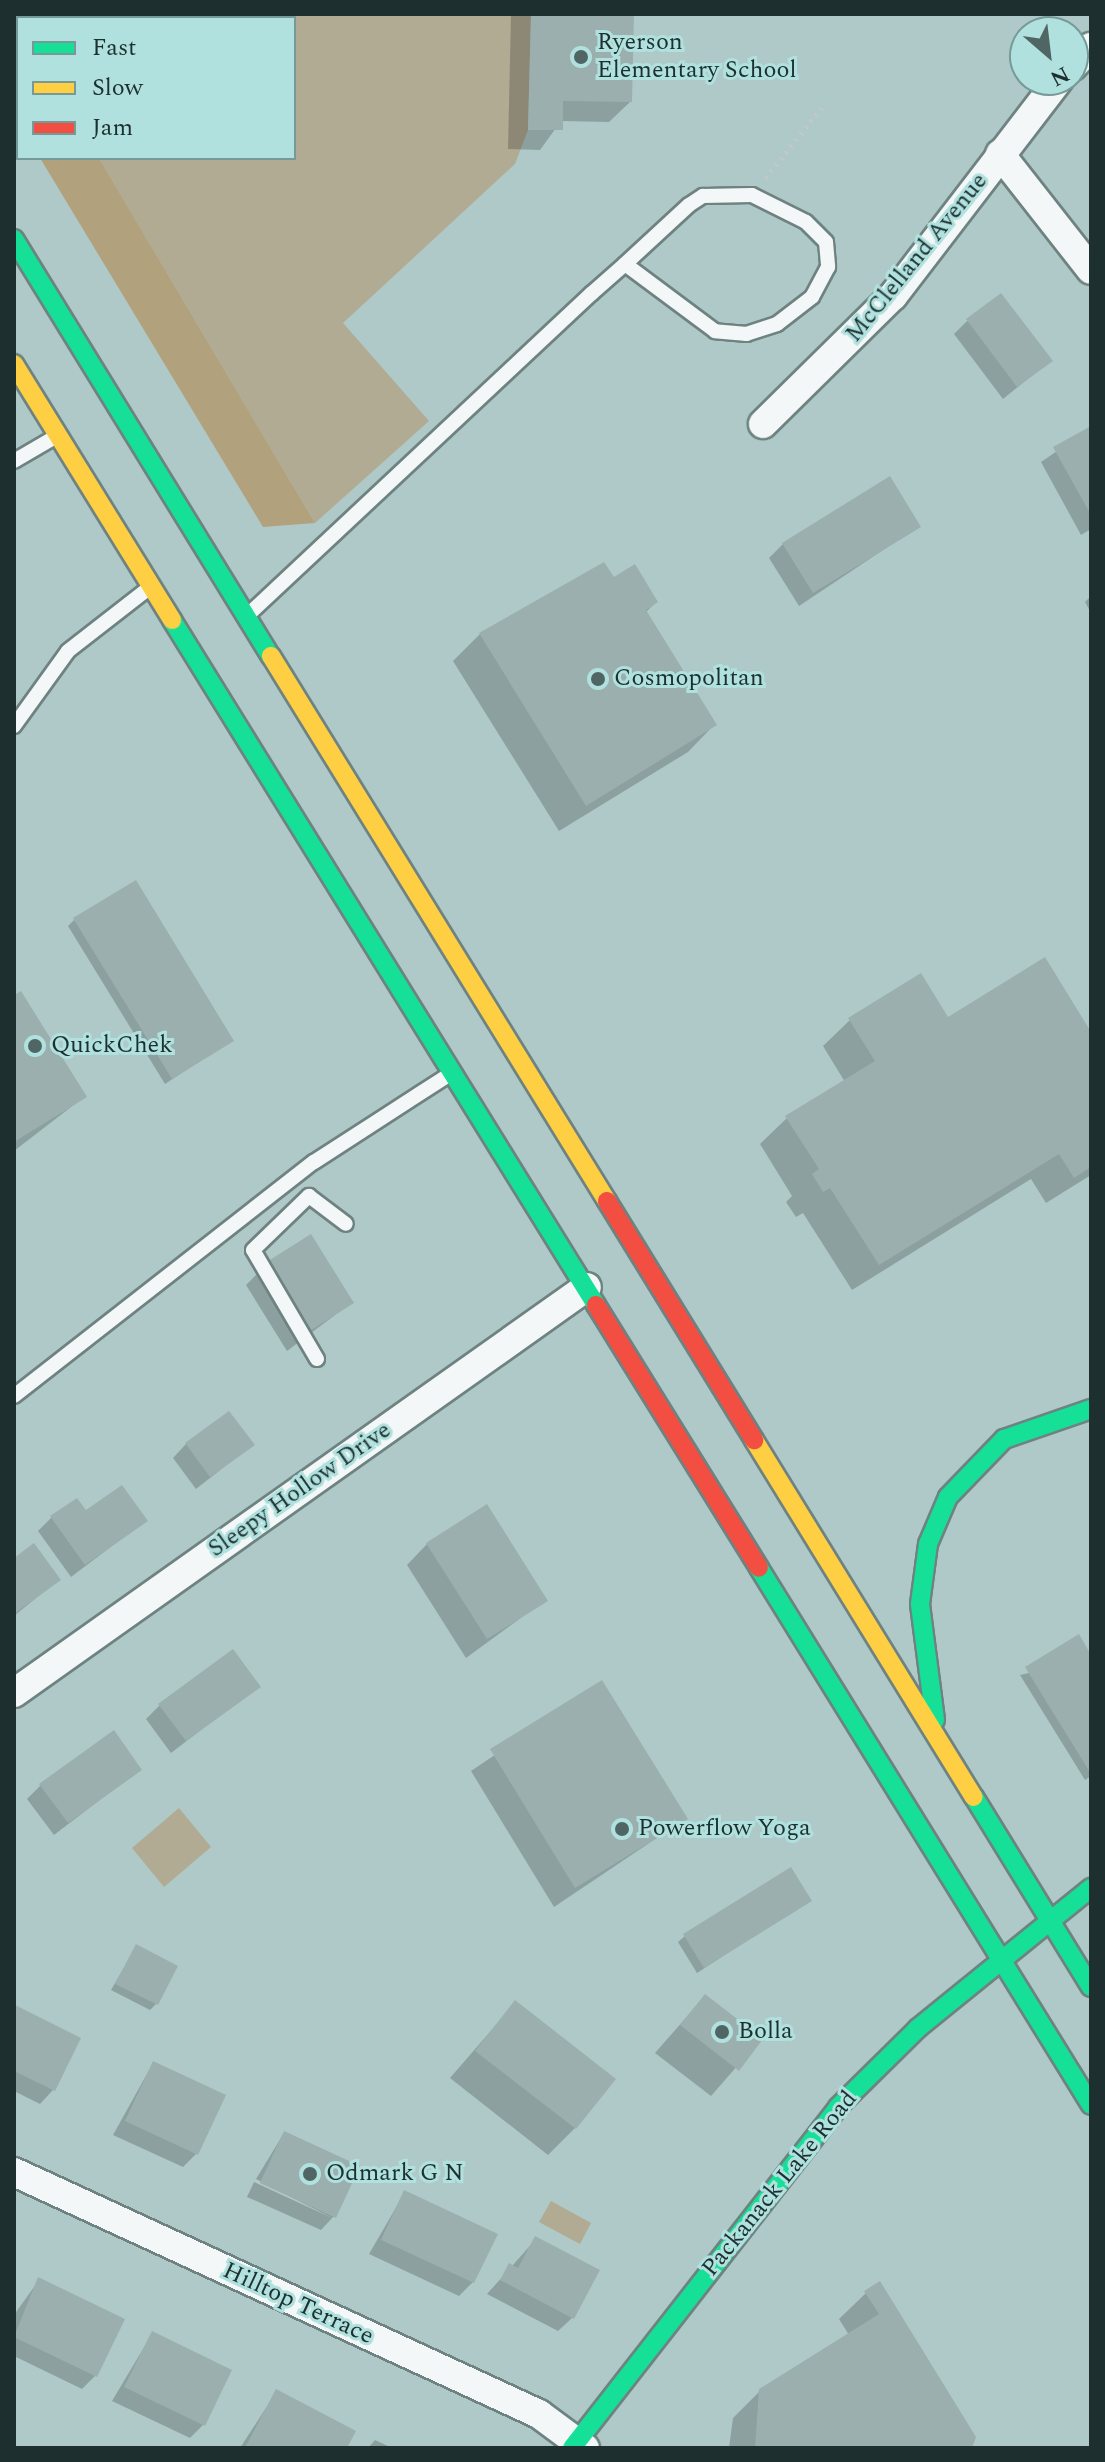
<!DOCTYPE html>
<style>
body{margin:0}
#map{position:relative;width:1105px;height:2462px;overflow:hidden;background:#aec9c7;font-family:Spectral,serif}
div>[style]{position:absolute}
.green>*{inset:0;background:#b1ab93}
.forest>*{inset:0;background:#b1a27d}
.shadow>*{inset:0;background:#0003}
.building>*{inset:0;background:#9bb0ae}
.path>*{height:5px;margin-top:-2.5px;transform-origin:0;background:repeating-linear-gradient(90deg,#c2c9c9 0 2px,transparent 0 8px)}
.roads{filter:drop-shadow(2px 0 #6e8381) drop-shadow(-2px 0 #6e8381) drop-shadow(0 2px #6e8381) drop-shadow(0 -2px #6e8381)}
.lane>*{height:14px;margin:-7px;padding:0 7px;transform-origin:7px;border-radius:7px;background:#f3f7f7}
.street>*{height:28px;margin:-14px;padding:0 14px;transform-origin:14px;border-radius:14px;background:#f3f7f7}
.fast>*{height:18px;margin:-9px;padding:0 9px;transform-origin:9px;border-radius:9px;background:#16e098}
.slow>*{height:18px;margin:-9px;padding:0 9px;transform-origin:9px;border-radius:9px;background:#ffcf43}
.jam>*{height:18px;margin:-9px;padding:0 9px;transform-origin:9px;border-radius:9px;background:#f24e42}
.dots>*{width:22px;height:22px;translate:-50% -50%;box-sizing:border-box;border:4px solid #b0e1de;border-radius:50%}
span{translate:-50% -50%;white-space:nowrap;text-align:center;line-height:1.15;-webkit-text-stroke:6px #b0e1de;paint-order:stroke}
.poi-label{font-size:24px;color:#1d302f}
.left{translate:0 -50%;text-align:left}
.street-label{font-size:24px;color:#1d302f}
.frame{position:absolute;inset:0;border:16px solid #1d302f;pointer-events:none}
.legend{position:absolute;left:16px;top:16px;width:280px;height:144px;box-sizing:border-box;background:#b0e1de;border:2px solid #759a98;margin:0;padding:10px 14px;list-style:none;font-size:24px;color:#1d302f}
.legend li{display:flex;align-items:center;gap:16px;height:40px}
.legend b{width:40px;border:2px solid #759a98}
.north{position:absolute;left:1009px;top:16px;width:80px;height:80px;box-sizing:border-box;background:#b0e1de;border:2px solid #759a98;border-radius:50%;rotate:152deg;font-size:22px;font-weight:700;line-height:32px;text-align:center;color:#1d302f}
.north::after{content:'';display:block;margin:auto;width:28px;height:36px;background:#506664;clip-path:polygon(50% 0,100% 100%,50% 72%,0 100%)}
</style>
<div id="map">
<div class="green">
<div style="clip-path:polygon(119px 14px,531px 14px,528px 130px,515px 164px,343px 323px,429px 421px,315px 523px,99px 158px,294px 158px,294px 18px,115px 18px)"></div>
<div style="clip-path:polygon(179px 1808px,211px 1847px,164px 1887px,132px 1848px)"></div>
<div style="clip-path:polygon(551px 2201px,591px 2223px,580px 2244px,539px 2222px)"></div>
</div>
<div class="forest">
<div style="clip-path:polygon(14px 14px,119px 14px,18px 18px,18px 120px)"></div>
<div style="clip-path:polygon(40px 158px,99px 158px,315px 523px,263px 527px)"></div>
</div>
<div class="shadow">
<div style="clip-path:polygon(511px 14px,632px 14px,630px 102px,609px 122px,561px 121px,540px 150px,508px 149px)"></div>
<div style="clip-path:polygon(967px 321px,1050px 361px,1003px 399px,954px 334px)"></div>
<div style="clip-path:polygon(1091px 428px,1091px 529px,1081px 535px,1041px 462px)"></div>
<div style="clip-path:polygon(919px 526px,799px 606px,769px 558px,783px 544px)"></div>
<div style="clip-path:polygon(604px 565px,613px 580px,656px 602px,645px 613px,714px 725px,688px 752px,559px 831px,453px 661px,480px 634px)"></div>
<div style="clip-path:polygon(1091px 596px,1091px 613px,1085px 602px)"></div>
<div style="clip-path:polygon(74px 920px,232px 1040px,165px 1084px,68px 926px)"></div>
<div style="clip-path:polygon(14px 997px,84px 1097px,14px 1151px)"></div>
<div style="clip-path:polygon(850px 1020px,948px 1020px,1091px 1036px,1091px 1175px,1046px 1203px,1031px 1179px,852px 1290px,803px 1213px,796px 1217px,786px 1202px,792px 1196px,760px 1144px,787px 1118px,845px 1082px,823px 1046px)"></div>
<div style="clip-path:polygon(266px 1265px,351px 1303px,287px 1351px,246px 1285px)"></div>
<div style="clip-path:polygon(186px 1444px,252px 1445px,196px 1489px,173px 1458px)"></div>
<div style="clip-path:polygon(85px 1513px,145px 1521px,71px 1577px,38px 1531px,51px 1518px)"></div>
<div style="clip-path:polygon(427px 1544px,545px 1600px,466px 1658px,407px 1565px)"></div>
<div style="clip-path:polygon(14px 1561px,58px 1580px,14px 1616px)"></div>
<div style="clip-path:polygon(1091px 1659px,1091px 1776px,1085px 1780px,1020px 1675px)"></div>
<div style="clip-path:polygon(602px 1683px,685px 1819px,554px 1907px,471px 1771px)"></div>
<div style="clip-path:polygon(258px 1686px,171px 1753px,146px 1719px,160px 1705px)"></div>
<div style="clip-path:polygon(140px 1769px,54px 1835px,27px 1799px,41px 1785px)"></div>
<div style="clip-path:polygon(809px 1900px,697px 1973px,678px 1942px,685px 1936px)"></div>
<div style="clip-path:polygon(136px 1947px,156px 2004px,150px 2010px,111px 1990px)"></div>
<div style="clip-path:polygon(705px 1996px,760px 2040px,711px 2096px,655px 2053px)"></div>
<div style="clip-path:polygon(515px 2003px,575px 2128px,548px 2155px,450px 2078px)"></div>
<div style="clip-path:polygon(14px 2010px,53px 2090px,40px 2104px,14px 2091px)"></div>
<div style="clip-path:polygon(153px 2063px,196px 2154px,183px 2167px,113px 2135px)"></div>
<div style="clip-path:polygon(284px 2133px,334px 2216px,321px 2230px,247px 2197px,254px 2182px,332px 2218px,256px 2179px)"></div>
<div style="clip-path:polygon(405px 2192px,473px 2282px,459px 2296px,369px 2254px)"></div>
<div style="clip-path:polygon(536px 2239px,572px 2318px,558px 2331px,487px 2294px)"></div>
<div style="clip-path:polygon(39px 2280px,95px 2376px,82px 2389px,14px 2356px,14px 2315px)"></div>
<div style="clip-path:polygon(866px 2293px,969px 2448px,729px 2448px,733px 2418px,761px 2390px,849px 2335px,839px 2319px)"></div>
<div style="clip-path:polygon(152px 2334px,203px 2425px,190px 2438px,112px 2401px)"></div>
<div style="clip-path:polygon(277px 2391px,354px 2432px,345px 2448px,240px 2448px)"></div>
<div style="clip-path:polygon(375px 2440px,392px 2448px,368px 2448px)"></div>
</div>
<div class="building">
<div style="clip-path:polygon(531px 14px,634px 14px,632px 102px,563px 101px,563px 130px,528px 130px)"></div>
<div style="clip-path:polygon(1001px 293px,1053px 361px,1017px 387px,966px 319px)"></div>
<div style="clip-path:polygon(1091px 426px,1091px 515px,1053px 447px)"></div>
<div style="clip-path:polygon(890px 476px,921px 527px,813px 593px,782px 543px)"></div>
<div style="clip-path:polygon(604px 562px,614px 577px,635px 564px,658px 602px,646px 610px,717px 725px,586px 806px,479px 633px)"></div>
<div style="clip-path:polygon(136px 880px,234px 1041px,172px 1079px,73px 918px)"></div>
<div style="clip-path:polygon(1045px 957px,1091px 1032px,1091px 1167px,1074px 1178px,1059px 1154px,879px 1265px,830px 1188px,823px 1192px,812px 1174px,819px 1169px,785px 1116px,875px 1061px,848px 1018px,921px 973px,948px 1017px)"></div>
<div style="clip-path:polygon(21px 991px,87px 1097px,14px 1142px,14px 995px)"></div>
<div style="clip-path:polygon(311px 1234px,354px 1303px,308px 1332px,265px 1263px)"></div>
<div style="clip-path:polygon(229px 1411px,255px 1445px,210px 1477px,185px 1443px)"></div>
<div style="clip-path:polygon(122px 1485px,148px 1521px,85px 1565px,50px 1516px,77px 1498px,86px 1510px)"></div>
<div style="clip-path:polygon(487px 1504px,548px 1601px,487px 1639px,426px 1543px)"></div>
<div style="clip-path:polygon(34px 1543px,61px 1580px,14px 1614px,14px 1558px)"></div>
<div style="clip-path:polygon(1079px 1634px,1091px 1655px,1091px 1774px,1025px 1667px)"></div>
<div style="clip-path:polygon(233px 1649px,261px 1687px,186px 1741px,158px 1704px)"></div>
<div style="clip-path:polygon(602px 1680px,688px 1819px,575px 1888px,490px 1749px)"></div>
<div style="clip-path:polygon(114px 1730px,142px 1770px,68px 1823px,39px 1784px)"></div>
<div style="clip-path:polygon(791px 1867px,812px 1901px,704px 1968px,683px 1934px)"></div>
<div style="clip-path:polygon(136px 1944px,178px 1966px,158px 2005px,115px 1984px)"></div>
<div style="clip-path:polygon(705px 1994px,763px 2039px,739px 2071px,680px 2025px)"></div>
<div style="clip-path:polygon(515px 2000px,616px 2079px,576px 2129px,475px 2051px)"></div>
<div style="clip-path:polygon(15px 2005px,81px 2038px,55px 2091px,14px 2071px)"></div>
<div style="clip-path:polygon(153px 2061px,226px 2095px,198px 2155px,125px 2121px)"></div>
<div style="clip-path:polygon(284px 2131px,360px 2166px,336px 2218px,260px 2183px)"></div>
<div style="clip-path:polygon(404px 2190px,498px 2234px,474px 2283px,381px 2240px)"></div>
<div style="clip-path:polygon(535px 2236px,600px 2270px,574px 2319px,500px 2280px,509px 2263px,518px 2268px)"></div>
<div style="clip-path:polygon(38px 2277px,125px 2319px,97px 2377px,14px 2337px)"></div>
<div style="clip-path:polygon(880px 2281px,976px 2437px,972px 2448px,755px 2448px,759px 2389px,879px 2314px,864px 2291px)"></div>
<div style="clip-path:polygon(152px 2331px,232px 2370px,205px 2426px,124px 2387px)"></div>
<div style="clip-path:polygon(276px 2389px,356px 2431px,347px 2448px,246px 2446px)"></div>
</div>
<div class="path">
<div style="left:766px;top:178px;width:90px;rotate:-51.7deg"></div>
</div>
<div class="roads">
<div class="lane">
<div style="left:14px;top:461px;width:48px;rotate:-30.3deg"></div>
<div style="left:251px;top:612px;width:466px;rotate:-43.1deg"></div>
<div style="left:591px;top:294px;width:45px;rotate:-41.4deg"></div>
<div style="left:625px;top:264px;width:87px;rotate:-42.7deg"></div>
<div style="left:689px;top:205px;width:17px;rotate:-33deg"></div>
<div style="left:703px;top:196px;width:49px;rotate:-1.2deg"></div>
<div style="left:752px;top:195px;width:60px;rotate:26.6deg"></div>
<div style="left:806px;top:222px;width:28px;rotate:45deg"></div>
<div style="left:826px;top:242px;width:25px;rotate:85deg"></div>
<div style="left:828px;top:267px;width:34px;rotate:118deg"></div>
<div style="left:812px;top:297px;width:44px;rotate:142.4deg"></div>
<div style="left:777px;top:324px;width:32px;rotate:162deg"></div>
<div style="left:747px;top:334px;width:32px;rotate:-175deg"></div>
<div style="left:715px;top:331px;width:112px;rotate:-143.3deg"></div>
<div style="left:14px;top:726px;width:92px;rotate:-54.2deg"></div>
<div style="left:68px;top:651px;width:103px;rotate:-37.9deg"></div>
<div style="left:317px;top:1359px;width:126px;rotate:-120.4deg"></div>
<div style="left:253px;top:1250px;width:78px;rotate:-44deg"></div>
<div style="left:309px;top:1196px;width:46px;rotate:37.1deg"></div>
<div style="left:14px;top:1396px;width:380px;rotate:-38deg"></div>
<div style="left:314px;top:1162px;width:162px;rotate:-32.9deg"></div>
</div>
<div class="street">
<div style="left:1073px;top:66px;width:26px;rotate:-47deg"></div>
<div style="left:1000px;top:154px;width:147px;rotate:51.9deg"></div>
<div style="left:763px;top:424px;width:182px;rotate:-44.6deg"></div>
<div style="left:893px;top:296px;width:272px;rotate:-52.5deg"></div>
<div style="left:14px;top:1693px;width:702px;rotate:-35.32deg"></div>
<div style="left:14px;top:2172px;width:578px;rotate:24.75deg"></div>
<div style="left:539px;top:2414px;width:57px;rotate:36.5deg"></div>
</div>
<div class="fast">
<div style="left:14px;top:239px;width:490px;rotate:58.4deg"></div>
<div style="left:172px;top:620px;width:806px;rotate:58.24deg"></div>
<div style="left:759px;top:1568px;width:631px;rotate:58.27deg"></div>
<div style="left:935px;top:1720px;width:117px;rotate:-97.4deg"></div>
<div style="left:920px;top:1604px;width:61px;rotate:-82.4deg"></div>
<div style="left:928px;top:1544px;width:51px;rotate:-66.9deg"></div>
<div style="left:948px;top:1497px;width:81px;rotate:-46deg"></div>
<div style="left:1004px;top:1439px;width:92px;rotate:-19deg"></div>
<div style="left:974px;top:1797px;width:223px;rotate:58.4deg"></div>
<div style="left:572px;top:2448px;width:432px;rotate:-52deg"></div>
<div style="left:838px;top:2107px;width:112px;rotate:-44.6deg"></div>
<div style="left:918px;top:2028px;width:223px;rotate:-39deg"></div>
</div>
<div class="slow">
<div style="left:14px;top:364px;width:301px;rotate:58.3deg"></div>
<div style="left:271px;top:656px;width:640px;rotate:58.35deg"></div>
<div style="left:754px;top:1440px;width:419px;rotate:58.4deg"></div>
</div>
<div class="jam">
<div style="left:607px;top:1201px;width:281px;rotate:58.4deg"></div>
<div style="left:596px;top:1305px;width:309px;rotate:58.2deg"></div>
</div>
</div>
<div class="dots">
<div style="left:581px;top:57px;background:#506664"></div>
<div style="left:598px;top:679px;background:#506664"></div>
<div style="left:35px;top:1046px;background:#506664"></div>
<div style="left:622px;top:1829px;background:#506664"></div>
<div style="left:722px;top:2032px;background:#506664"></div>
<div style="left:310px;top:2174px;background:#506664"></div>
</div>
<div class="poi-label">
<span class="left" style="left:597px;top:57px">Ryerson<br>Elementary School</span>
<span class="left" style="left:614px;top:679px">Cosmopolitan</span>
<span class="left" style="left:51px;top:1046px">QuickChek</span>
<span class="left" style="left:638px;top:1829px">Powerflow Yoga</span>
<span class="left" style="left:738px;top:2032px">Bolla</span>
<span class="left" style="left:326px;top:2174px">Odmark G N</span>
</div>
<div class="street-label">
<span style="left:917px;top:258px;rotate:-51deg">McClelland Avenue</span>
<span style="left:300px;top:1490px;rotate:-35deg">Sleepy Hollow Drive</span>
<span style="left:780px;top:2184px;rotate:-51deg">Packanack Lake Road</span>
<span style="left:298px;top:2304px;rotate:25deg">Hilltop Terrace</span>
</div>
<div class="frame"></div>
<ul class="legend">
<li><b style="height:10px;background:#16e098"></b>Fast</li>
<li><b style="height:10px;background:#ffcf43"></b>Slow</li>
<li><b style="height:10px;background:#f24e42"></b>Jam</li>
</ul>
<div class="north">N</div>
</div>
